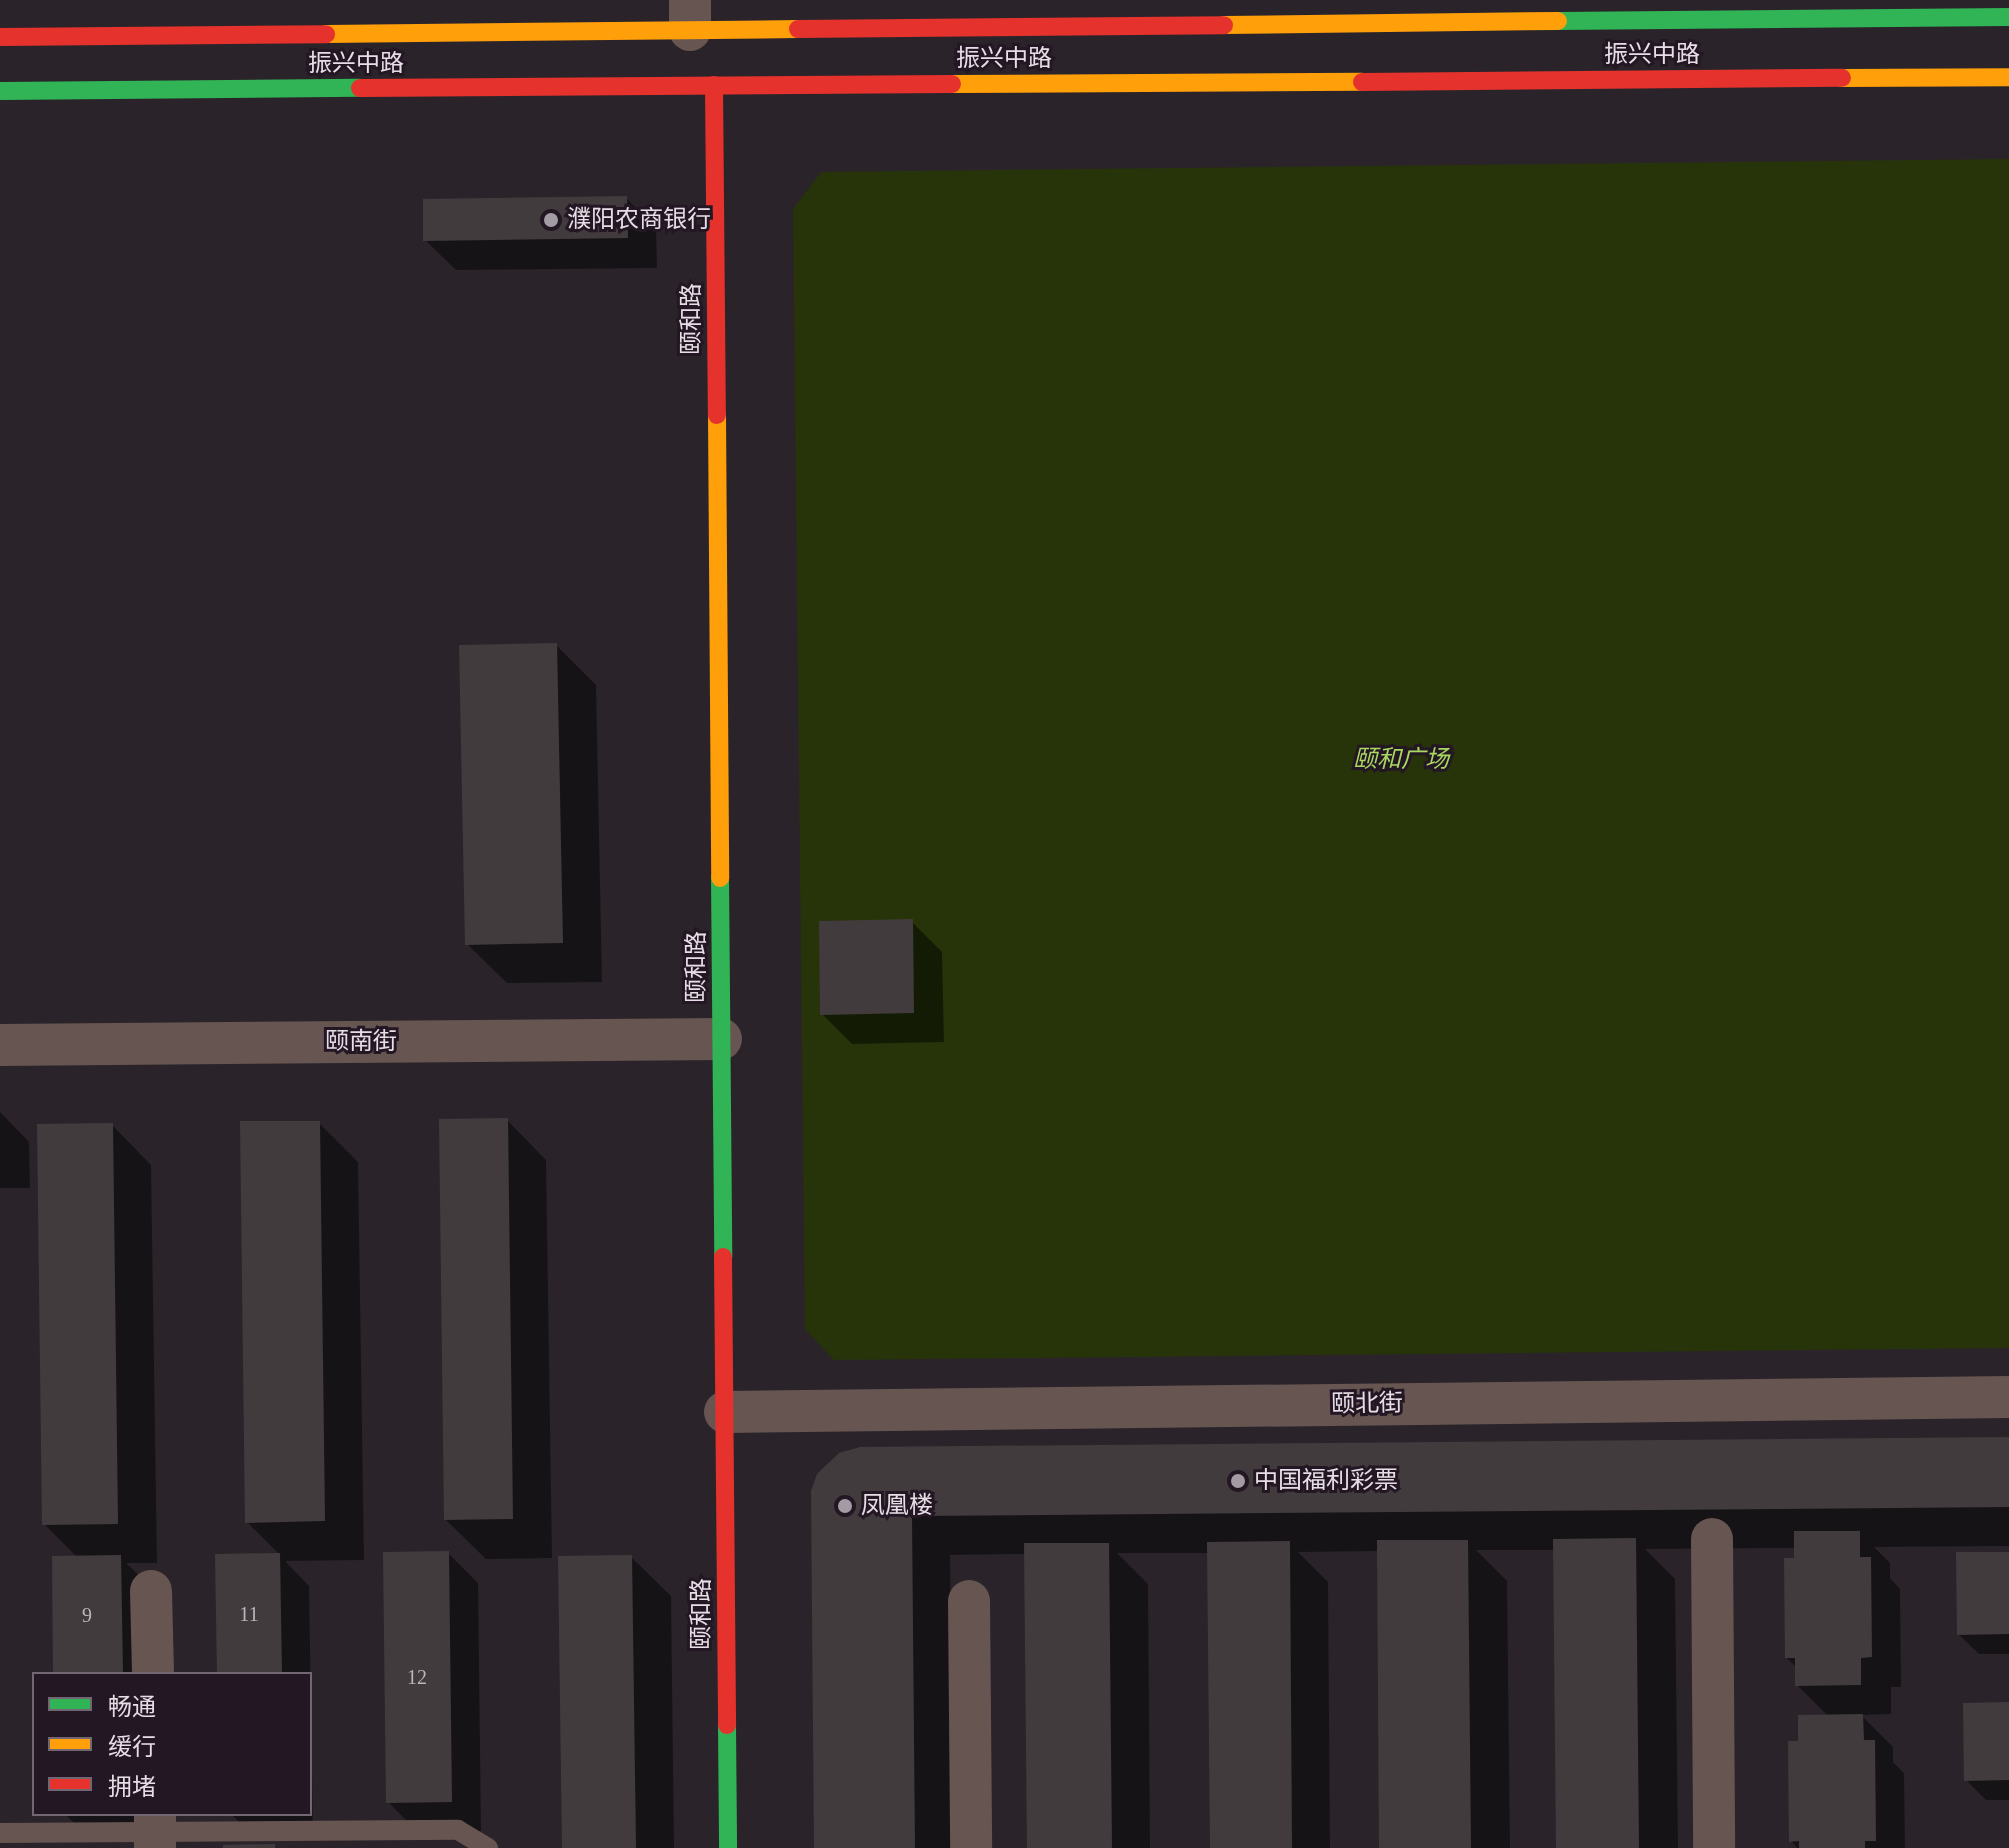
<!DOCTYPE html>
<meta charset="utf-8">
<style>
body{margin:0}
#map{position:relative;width:2009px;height:1848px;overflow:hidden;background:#2a242a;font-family:"Times New Roman","Noto Sans SC",serif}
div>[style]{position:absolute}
.green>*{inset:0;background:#27340a}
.shadow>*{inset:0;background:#0007}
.building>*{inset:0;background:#423b3d}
.lane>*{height:20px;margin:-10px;padding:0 10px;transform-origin:10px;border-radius:10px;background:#675551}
.street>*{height:42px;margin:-21px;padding:0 21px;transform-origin:21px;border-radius:21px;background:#675551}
.fast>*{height:18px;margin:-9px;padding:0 9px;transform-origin:9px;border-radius:9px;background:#30b455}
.slow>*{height:18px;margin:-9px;padding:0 9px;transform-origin:9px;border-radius:9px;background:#ff9f0a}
.jam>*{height:18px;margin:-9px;padding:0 9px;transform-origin:9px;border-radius:9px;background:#e5322d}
.dots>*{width:22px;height:22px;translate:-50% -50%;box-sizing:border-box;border:4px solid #231724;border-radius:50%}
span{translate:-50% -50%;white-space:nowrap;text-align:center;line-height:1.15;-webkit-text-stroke:6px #231724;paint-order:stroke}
.number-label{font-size:20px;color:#bdb4bc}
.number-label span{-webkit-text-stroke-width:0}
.street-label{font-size:24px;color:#e6dde6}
.poi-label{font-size:24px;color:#e6dde6}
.left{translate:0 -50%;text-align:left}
.park-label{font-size:24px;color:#a9d760;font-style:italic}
.legend{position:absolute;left:32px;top:1672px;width:280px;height:144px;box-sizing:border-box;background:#231724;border:2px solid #716672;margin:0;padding:10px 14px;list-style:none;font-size:24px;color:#e6dde6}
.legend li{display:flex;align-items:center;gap:16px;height:40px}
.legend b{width:40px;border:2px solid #716672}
</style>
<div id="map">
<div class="green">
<div style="clip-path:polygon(2009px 159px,2009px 1348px,834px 1360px,805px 1329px,793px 209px,821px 172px)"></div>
</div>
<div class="shadow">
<div style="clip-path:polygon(626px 198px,656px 228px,657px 268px,456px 270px,425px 240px)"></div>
<div style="clip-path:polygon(556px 645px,596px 685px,602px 982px,507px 983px,467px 944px)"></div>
<div style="clip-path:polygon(912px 922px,942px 952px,944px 1042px,852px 1044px,822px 1014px)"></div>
<div style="clip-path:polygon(0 1112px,29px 1142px,30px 1188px,0 1188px)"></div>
<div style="clip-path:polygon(507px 1120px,546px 1160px,552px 1558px,486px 1559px,446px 1520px)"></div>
<div style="clip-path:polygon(319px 1123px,358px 1162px,364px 1560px,285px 1561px,309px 1586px,313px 1833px,251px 1834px,231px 1814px,310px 1814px,310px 1674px,219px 1674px,218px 1556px,280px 1555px,247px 1522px)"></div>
<div style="clip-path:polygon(112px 1125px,151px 1165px,157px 1563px,126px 1563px,151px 1587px,152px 1674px,55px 1674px,78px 1558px,44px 1524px)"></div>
<div style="clip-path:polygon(2009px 1439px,2009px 1546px,1874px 1547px,1890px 1563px,1890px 1578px,1900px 1589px,1901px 1687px,1891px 1687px,1891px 1714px,1861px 1715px,1893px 1747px,1893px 1762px,1904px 1773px,1905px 1848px,1797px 1848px,1791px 1841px,1800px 1743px,1829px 1717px,1797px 1685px,1797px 1668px,1787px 1658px,1796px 1548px,1645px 1549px,1675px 1579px,1678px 1848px,1558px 1848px,1556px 1550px,1476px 1550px,1507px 1581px,1510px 1848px,1381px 1848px,1379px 1551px,1298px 1552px,1328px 1582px,1330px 1848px,1212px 1848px,1209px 1553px,1117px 1553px,1148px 1584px,1150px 1848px,1029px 1848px,1027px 1554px,950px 1555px,953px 1848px,816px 1848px,813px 1491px)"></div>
<div style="clip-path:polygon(448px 1553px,478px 1583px,481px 1831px,418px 1832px,388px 1802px)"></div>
<div style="clip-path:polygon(2009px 1554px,2009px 1654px,1979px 1654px,1958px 1634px)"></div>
<div style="clip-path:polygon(631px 1557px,671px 1596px,674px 1848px,564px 1848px)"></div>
<div style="clip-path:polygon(2009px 1704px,2009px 1800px,1986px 1800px,1966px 1780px)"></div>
<div style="clip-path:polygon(65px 1814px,153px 1814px,154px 1835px,87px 1836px)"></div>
</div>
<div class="building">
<div style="clip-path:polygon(627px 196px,628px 238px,423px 241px,423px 199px)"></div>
<div style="clip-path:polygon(557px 643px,563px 943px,465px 945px,459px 645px)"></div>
<div style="clip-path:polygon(913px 919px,914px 1013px,820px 1015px,819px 921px)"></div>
<div style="clip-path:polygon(508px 1118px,513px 1519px,444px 1520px,439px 1119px)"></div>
<div style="clip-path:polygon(240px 1121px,320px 1121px,325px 1521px,245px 1523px)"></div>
<div style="clip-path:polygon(113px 1123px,118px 1524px,42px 1525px,37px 1124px)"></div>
<div style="clip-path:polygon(2009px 1437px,2009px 1507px,912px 1516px,915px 1848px,814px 1848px,811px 1491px,817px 1474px,839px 1453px,860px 1447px)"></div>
<div style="clip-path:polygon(1794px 1531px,1860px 1531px,1860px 1557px,1871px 1557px,1872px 1657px,1861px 1658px,1861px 1685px,1795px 1686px,1795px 1658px,1785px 1658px,1784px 1558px,1794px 1558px)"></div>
<div style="clip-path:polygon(1636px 1538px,1639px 1848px,1556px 1848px,1553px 1539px)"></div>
<div style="clip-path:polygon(1377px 1540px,1468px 1540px,1471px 1848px,1379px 1848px)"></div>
<div style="clip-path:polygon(1290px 1541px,1292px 1848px,1210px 1848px,1207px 1542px)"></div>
<div style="clip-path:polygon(1024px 1543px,1109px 1543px,1112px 1848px,1027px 1848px)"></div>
<div style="clip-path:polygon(449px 1551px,452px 1802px,386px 1803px,383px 1552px)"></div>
<div style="clip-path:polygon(1956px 1552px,2009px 1552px,2009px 1634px,1957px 1635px)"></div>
<div style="clip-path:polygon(280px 1553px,282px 1674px,217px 1674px,215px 1554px)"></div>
<div style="clip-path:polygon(121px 1555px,123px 1674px,53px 1674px,52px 1556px)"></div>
<div style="clip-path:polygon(632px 1555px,636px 1848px,562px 1848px,558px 1556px)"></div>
<div style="clip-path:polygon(2009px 1702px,2009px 1780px,1964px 1781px,1963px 1703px)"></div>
<div style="clip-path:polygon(1863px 1714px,1864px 1740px,1875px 1740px,1876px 1841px,1865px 1841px,1865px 1848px,1799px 1848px,1799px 1841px,1789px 1842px,1788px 1741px,1798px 1741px,1798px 1715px)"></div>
<div style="clip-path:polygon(275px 1844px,275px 1848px,223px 1848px,223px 1845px)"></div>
</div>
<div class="lane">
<div style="left:0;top:1833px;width:458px;rotate:-0.4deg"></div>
<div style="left:458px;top:1830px;width:35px;rotate:31deg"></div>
</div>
<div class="street">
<div style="left:690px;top:0;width:30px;rotate:90deg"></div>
<div style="left:0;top:1045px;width:721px;rotate:-0.48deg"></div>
<div style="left:725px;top:1412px;width:1284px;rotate:-0.67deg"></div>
<div style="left:1712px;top:1539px;width:309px;rotate:89.6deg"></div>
<div style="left:151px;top:1591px;width:83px;rotate:88.6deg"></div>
<div style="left:969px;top:1601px;width:247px;rotate:89.5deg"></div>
<div style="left:155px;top:1814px;width:34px;rotate:90deg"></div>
</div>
<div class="fast">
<div style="left:1558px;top:21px;width:451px;rotate:-0.5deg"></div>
<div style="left:0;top:91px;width:360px;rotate:-0.5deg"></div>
<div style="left:720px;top:878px;width:379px;rotate:89.5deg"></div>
<div style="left:727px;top:1725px;width:123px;rotate:89.5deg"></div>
</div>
<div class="slow">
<div style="left:1224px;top:25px;width:334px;rotate:-0.7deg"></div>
<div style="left:326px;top:34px;width:472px;rotate:-0.6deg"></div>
<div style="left:1842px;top:78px;width:167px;rotate:-0.3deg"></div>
<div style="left:952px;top:84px;width:410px;rotate:-0.3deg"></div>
<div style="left:717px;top:415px;width:463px;rotate:89.6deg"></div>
</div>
<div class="jam">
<div style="left:798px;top:29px;width:426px;rotate:-0.5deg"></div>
<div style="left:0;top:37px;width:326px;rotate:-0.5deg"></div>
<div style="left:1362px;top:82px;width:480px;rotate:-0.5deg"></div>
<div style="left:714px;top:85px;width:330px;rotate:89.5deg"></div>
<div style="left:360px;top:88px;width:592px;rotate:-0.39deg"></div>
<div style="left:723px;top:1257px;width:468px;rotate:89.5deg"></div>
</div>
<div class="dots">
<div style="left:551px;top:220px;background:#a49ca4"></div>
<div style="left:1238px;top:1481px;background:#a49ca4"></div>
<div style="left:845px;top:1506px;background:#a49ca4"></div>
</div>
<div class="number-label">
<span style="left:249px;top:1614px">11</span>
<span style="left:87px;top:1615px">9</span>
<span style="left:417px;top:1677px">12</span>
</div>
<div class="street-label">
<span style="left:1652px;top:55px">振兴中路</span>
<span style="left:1004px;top:59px">振兴中路</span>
<span style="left:356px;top:64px">振兴中路</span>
<span style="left:692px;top:319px;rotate:-90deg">颐和路</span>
<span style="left:697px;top:967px;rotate:-90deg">颐和路</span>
<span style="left:361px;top:1042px">颐南街</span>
<span style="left:1367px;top:1404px;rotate:-1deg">颐北街</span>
<span style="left:702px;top:1614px;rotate:-90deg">颐和路</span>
</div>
<div class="poi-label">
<span class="left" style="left:567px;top:220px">濮阳农商银行</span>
<span class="left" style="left:1254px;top:1481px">中国福利彩票</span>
<span class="left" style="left:861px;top:1506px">凤凰楼</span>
</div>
<div class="park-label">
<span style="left:1401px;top:760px">颐和广场</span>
</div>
<ul class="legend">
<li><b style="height:10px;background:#30b455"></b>畅通</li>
<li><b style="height:10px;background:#ff9f0a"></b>缓行</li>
<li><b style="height:10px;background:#e5322d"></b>拥堵</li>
</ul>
</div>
